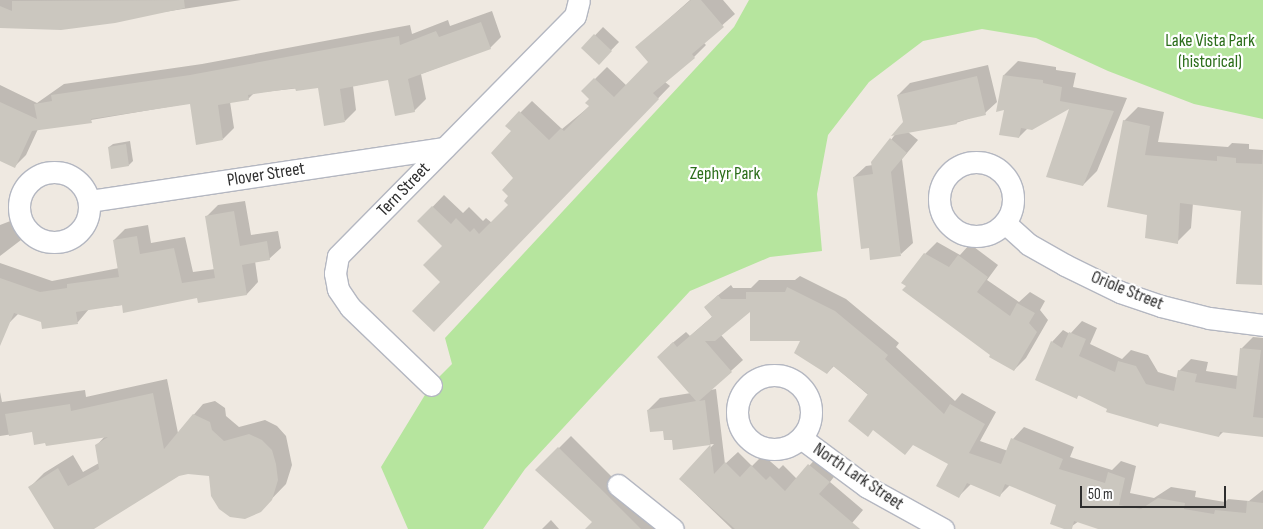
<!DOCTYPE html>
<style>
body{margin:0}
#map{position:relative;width:1263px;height:529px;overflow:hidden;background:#efe9e1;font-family:"Sofia Sans Condensed",sans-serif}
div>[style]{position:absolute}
.green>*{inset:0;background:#b6e59e}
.shadow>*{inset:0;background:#0003}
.building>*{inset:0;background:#cbc7bf}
.roads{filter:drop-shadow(1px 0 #b4b7c1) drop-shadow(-1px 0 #b4b7c1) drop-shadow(0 1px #b4b7c1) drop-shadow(0 -1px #b4b7c1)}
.minor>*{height:21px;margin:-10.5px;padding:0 10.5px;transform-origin:10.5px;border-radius:10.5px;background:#fff}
.minor>.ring{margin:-10.5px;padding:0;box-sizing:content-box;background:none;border:21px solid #fff;border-radius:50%}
span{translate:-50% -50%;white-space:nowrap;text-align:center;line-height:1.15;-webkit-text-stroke:4.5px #fff;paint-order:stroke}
.park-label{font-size:18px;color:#2c6e1b}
.street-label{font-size:18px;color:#2e2e2e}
.scale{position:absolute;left:1080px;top:486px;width:146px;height:22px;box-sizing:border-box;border:2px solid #2e2e2e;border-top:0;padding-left:6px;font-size:15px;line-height:18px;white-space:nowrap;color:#2e2e2e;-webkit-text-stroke:4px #fff;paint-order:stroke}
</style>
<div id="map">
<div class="green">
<div style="clip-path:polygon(749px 0,1263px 0,1263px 119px,1194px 104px,1108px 71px,1036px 38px,982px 29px,923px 41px,869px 82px,828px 135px,817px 194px,822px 251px,770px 257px,690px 291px,525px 469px,483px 529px,408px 529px,381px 467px,431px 385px,452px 364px,445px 338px,734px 27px)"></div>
</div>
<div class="shadow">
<div style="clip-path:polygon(0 0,241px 0,61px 28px,0 27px)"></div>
<div style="clip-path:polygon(690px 0,723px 0,735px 14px,703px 42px,706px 45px,694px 57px,665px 82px,670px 86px,445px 319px,442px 282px,444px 246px,419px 221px,444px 195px,463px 213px,469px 207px,483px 221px,486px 218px,492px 223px,509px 205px,514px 178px,513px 131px,507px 126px,532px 101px,562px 129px,590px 106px,591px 99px,583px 91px,607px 67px,627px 86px,650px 62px,637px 47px)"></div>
<div style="clip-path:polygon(492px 11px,501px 37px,490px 48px,421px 74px,426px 99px,414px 111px,389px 79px,353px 86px,356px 110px,345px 121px,319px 86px,254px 93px,248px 99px,230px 102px,234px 128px,223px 139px,191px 103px,38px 129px,26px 155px,15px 166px,0 159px,0 85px,37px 103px,64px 84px,202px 64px,410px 25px,412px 34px,448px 20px,450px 26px)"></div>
<div style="clip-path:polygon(603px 27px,619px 42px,599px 63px,583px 48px)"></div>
<div style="clip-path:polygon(1018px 61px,1056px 67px,1056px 70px,1076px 73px,1073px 87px,1127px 98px,1097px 171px,1083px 185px,1071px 106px,1028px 128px,1019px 137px,1005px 109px,1004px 75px)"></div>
<div style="clip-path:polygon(988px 65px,997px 102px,985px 113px,956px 123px,908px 132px,918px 140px,902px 159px,913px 243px,901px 254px,854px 177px,866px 166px,873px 165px,904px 122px,898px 95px,910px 83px)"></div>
<div style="clip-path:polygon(1138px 107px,1164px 112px,1158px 142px,1228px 147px,1232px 143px,1249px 144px,1249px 149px,1263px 150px,1261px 284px,1242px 210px,1193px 203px,1191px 228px,1177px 242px,1148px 214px,1124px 121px)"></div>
<div style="clip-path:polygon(130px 141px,133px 161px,129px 165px,109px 147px,113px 144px)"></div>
<div style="clip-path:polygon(245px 201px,251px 235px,278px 231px,281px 248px,269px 259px,255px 261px,258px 282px,247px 294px,199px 301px,198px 296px,89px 309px,78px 322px,43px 327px,42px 321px,19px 313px,10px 322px,0 318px,0 263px,52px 281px,119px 268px,114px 240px,125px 229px,148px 225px,151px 243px,185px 237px,193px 272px,215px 269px,207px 216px,218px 205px)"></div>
<div style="clip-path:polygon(13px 220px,21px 240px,0 256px,0 225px)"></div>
<div style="clip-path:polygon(937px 242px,960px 255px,970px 244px,998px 265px,987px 280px,1019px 302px,1030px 292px,1045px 301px,1040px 310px,1048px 320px,1026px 358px,1014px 370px,992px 354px,925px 254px)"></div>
<div style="clip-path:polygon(800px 276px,846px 299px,899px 343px,896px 347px,955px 401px,962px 393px,996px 412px,980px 441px,1008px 451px,1013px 439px,1024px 427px,1074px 447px,1070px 457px,1112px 470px,1121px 461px,1136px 466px,1130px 493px,1154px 498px,1171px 487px,1196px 491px,1195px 497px,1225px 502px,1228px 499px,1249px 501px,1263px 490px,1263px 529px,1102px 529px,1079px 521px,1068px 529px,1058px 505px,1010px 485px,1000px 495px,971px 484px,958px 497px,950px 464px,834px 366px,827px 373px,802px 340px,751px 309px,721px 335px,743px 360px,710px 390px,716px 389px,725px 464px,738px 452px,752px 466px,763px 455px,779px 469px,783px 465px,797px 479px,821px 453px,840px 469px,830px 482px,863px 510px,847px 529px,732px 529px,680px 479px,714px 444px,674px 448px,673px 438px,648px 410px,660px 398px,691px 393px,670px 345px,686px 332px,690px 336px,713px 316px,705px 308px,717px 296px,731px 285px,733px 288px,751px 288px,759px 280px,795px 280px)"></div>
<div style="clip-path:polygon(1082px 321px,1097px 328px,1090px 344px,1122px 359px,1131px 350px,1148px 355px,1158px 372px,1178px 378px,1179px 371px,1191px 359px,1208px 362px,1206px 371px,1238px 376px,1242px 348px,1253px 337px,1263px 338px,1263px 436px,1224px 431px,1219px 436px,1161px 422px,1158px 425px,1079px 395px,1076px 398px,1052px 342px,1063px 330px,1070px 334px)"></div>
<div style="clip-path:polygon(167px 379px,178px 433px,203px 404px,215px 401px,225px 408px,226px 416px,239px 427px,265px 420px,277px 426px,286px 436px,292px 465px,286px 484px,260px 511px,210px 474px,178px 474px,91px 529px,55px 529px,30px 487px,44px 473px,73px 455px,83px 472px,99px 463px,96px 446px,105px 436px,46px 442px,33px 431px,0 436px,0 392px,2px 402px,85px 390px,86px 397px)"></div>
<div style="clip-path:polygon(571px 436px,664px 529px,587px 529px,594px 522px,537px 470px)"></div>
<div style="clip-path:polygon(551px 520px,559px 529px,542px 529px)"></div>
</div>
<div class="building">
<div style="clip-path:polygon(184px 0,185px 8px,115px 23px,61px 30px,0 28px,0 6px,12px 11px,12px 1px)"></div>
<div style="clip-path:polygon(691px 0,701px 0,724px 27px,692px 54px,695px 58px,653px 93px,659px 99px,434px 332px,412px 311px,440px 282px,423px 265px,442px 246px,417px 221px,432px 206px,451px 224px,456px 218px,470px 232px,474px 228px,479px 234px,508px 205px,504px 201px,508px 196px,502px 190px,513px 178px,491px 153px,511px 131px,505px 126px,519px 111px,549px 140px,561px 128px,564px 131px,589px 106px,585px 103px,589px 99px,581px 91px,594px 78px,614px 97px,648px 62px,635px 47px)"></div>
<div style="clip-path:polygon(481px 22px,491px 49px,408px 79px,415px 112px,395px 116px,388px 80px,340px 89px,345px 122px,324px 126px,318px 88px,296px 91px,295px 88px,248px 95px,249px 100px,218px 105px,223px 140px,196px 145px,190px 104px,91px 119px,92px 123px,32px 131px,15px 168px,0 161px,0 102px,37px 119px,34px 104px,52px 101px,51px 95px,190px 75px,399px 36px,400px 45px,436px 31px,439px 37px)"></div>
<div style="clip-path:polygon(594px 34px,612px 51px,599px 65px,581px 48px)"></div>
<div style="clip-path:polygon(1003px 75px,1043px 80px,1043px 83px,1062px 87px,1060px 101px,1114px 111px,1083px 186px,1046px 177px,1069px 109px,1032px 130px,1021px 128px,1019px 138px,999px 135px,1004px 110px,996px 112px)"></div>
<div style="clip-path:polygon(977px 76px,986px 115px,956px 122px,957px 124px,891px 136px,903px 122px,897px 95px)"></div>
<div style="clip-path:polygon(1123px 120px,1150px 126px,1145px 155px,1217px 161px,1217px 156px,1236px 158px,1236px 163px,1263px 164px,1262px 285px,1236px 284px,1241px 211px,1180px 203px,1178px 244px,1145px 238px,1147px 215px,1107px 207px)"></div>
<div style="clip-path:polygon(890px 138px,907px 153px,891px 172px,901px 256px,870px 260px,869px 248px,861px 249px,853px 177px,873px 174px,871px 162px)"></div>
<div style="clip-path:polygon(126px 144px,129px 166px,111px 169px,108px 147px)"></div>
<div style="clip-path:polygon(234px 211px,240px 246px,267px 241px,270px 260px,242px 265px,247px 295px,198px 303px,197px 298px,123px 313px,122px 305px,76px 312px,78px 324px,42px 329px,41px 322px,14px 313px,0 346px,0 278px,40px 292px,67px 288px,67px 284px,119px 277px,113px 240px,137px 236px,140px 254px,174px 248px,182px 283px,215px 278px,205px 216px)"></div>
<div style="clip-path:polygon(924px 253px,949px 267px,958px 255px,988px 277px,977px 292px,1010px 316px,1017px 303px,1035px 313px,1029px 323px,1037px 332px,1014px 371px,989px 357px,990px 355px,902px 290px,906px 286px,901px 283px)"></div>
<div style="clip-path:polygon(787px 287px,835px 311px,888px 355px,885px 359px,944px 414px,950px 404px,985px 424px,969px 453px,1001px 464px,1011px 438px,1063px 459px,1059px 469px,1105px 483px,1108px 472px,1125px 478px,1119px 505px,1141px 509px,1158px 498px,1185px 503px,1184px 509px,1214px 514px,1215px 510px,1246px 513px,1247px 501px,1263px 503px,1263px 529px,1098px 529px,1074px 521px,1072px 529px,1064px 529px,1050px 524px,1056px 505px,1005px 484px,1000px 497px,967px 483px,959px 498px,936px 486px,948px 464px,913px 445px,905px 455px,873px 430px,868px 437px,848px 421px,868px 394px,833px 366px,827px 374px,794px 353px,800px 341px,750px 341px,750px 312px,715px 341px,705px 341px,732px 372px,699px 401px,705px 400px,714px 474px,725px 462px,740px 477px,751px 465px,766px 480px,770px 476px,785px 491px,808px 464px,830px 482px,819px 494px,860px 529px,735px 529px,679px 479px,710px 445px,673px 450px,672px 440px,664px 440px,663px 431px,650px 432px,647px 410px,696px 401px,657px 357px,673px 342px,677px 347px,712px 317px,704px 307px,718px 295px,721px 299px,746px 299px,746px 292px,785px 292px)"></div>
<div style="clip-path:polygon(1069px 332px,1086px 339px,1079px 356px,1115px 372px,1118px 361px,1136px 366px,1146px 384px,1174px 391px,1178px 370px,1197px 374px,1195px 382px,1236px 389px,1240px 348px,1261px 350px,1253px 417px,1263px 418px,1263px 437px,1220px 432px,1219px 437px,1159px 423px,1158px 427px,1106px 412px,1107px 409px,1078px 395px,1077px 399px,1035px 380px,1051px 341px,1062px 348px)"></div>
<div style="clip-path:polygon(153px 393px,164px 449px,193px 414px,210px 422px,212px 430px,224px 441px,249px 434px,262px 440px,272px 450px,276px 464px,278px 480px,272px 500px,261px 512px,245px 519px,230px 517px,219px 509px,211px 496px,209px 476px,188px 474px,179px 476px,94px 529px,54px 529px,28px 487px,58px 468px,68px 486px,99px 469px,95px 445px,108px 437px,46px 446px,45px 443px,34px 445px,32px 432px,9px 436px,5px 414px,70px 404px,71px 411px)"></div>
<div style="clip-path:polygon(558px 447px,607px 495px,641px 529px,585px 529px,592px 522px,535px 470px)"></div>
</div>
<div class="roads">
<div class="minor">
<div class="ring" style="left:939px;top:162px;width:53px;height:53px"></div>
<div class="ring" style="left:19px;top:172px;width:49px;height:49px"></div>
<div style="left:89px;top:201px;width:359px;rotate:-8.5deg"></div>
<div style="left:1005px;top:223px;width:31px;rotate:42deg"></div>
<div style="left:1028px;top:244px;width:43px;rotate:29.6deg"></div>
<div style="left:1065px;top:265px;width:61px;rotate:26.1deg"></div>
<div style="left:1120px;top:292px;width:43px;rotate:18.9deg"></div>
<div style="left:1161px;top:306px;width:49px;rotate:14deg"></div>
<div style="left:1209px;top:318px;width:54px;rotate:7.4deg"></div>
<div class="ring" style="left:737px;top:375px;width:53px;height:53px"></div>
<div style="left:431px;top:385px;width:112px;rotate:-136.1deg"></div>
<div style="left:350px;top:307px;width:22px;rotate:-124deg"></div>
<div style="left:338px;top:289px;width:16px;rotate:-101deg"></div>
<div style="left:335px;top:273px;width:17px;rotate:-80deg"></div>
<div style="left:338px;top:256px;width:337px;rotate:-45.4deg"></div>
<div style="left:575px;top:16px;width:16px;rotate:-76deg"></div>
<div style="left:801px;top:438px;width:82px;rotate:36.6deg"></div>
<div style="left:867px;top:487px;width:87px;rotate:28.9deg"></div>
<div style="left:618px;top:485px;width:70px;rotate:38.7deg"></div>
</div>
</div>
<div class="park-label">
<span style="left:1210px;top:52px">Lake Vista Park<br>(historical)</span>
<span style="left:725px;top:174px">Zephyr Park</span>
</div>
<div class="street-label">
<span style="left:266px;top:175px;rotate:-9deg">Plover Street</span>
<span style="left:404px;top:190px;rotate:-46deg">Tern Street</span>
<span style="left:1127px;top:291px;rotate:22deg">Oriole Street</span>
<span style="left:858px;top:477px;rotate:34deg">North Lark Street</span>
</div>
<div class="scale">50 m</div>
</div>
